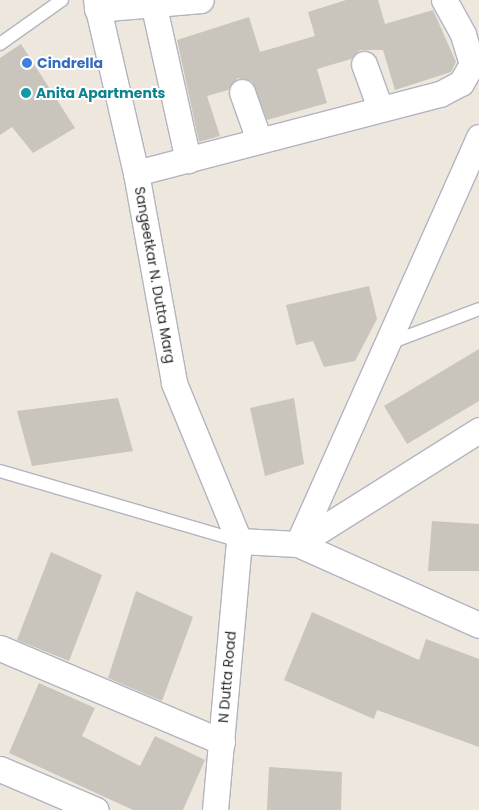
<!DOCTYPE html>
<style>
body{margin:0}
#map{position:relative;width:479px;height:810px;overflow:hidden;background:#ede7de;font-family:Poppins,sans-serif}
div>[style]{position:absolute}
.building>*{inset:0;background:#c9c5bc}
.roads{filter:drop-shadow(1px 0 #b2b4bf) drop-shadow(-1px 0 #b2b4bf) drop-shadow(0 1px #b2b4bf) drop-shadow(0 -1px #b2b4bf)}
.lane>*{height:12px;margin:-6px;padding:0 6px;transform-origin:6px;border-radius:6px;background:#fff}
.street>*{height:25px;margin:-12.5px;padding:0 12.5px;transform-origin:12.5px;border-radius:12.5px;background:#fff}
.dots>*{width:14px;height:14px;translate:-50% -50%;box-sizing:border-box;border:2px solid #fff;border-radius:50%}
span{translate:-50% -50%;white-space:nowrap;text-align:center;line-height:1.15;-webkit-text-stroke:4px #fff;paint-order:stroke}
.shop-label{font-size:14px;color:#366cbe;font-weight:700}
.left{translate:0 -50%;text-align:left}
.culture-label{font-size:14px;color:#0d838f;font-weight:700}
.street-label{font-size:14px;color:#2c2c2c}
</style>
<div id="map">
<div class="building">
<div style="clip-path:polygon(346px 0,378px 0,385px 24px,433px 10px,456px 62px,451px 72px,395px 90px,383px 50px,360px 50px,351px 59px,317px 69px,327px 103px,267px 120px,252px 81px,238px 78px,228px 90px,207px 96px,220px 136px,199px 142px,177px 40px,249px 17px,260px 52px,315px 36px,308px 12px)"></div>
<div style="clip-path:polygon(21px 44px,75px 128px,33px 153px,12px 127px,0 135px,0 58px)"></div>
<div style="clip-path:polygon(369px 286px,377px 319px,355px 361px,324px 367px,313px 341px,296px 345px,286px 305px)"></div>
<div style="clip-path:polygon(479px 349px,479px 401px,407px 444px,384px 406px)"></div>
<div style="clip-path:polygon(118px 398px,133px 451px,32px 466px,17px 411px)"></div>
<div style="clip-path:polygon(294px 398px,304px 464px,265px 476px,250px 408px)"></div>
<div style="clip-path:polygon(432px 521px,479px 524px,479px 571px,428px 571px)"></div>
<div style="clip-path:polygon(51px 552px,102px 575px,69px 661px,17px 640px)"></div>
<div style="clip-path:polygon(136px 591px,193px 617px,162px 701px,108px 678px)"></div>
<div style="clip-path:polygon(312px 612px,419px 660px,426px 639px,479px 659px,479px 747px,377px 710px,374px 719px,284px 680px)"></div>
<div style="clip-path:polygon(39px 683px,95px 708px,82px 736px,140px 766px,155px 736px,205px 760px,183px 810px,133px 810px,9px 753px)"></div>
<div style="clip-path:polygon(269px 767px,342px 772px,341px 810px,267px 810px)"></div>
</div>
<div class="roads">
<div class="lane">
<div style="left:0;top:44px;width:76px;rotate:-35.4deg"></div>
<div style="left:387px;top:344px;width:98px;rotate:-20.8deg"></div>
<div style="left:0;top:471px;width:249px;rotate:16.3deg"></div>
</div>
<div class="street">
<div style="left:96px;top:0;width:178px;rotate:77deg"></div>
<div style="left:136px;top:173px;width:213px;rotate:79.7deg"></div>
<div style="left:174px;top:383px;width:171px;rotate:67.6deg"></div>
<div style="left:239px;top:541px;width:270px;rotate:95.1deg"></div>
<div style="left:154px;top:7px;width:157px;rotate:77.5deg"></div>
<div style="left:97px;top:9px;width:104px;rotate:-4.9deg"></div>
<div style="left:364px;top:64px;width:47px;rotate:70deg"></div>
<div style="left:242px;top:92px;width:51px;rotate:70.5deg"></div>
<div style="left:479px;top:137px;width:445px;rotate:114deg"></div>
<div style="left:298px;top:544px;width:198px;rotate:24.1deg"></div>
<div style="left:136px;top:173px;width:314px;rotate:-14.6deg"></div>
<div style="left:440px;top:94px;width:24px;rotate:-28deg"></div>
<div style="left:461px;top:83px;width:22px;rotate:-60deg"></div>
<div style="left:472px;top:64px;width:31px;rotate:-107deg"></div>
<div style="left:463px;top:34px;width:39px;rotate:-119deg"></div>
<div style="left:239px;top:541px;width:59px;rotate:2.9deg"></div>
<div style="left:298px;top:544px;width:214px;rotate:-32.2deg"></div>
<div style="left:0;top:648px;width:241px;rotate:22.9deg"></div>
<div style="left:0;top:769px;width:104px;rotate:23.1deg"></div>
</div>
</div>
<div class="dots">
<div style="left:27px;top:63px;background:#3f7fe0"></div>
<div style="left:26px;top:93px;background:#0f9aa8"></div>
</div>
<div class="shop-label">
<span class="left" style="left:37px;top:63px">Cindrella</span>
</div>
<div class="culture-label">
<span class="left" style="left:36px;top:93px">Anita Apartments</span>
</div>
<div class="street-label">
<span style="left:155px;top:275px;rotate:80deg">Sangeetkar N. Dutta Marg</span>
<span style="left:227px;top:677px;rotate:-85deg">N Dutta Road</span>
</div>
</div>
